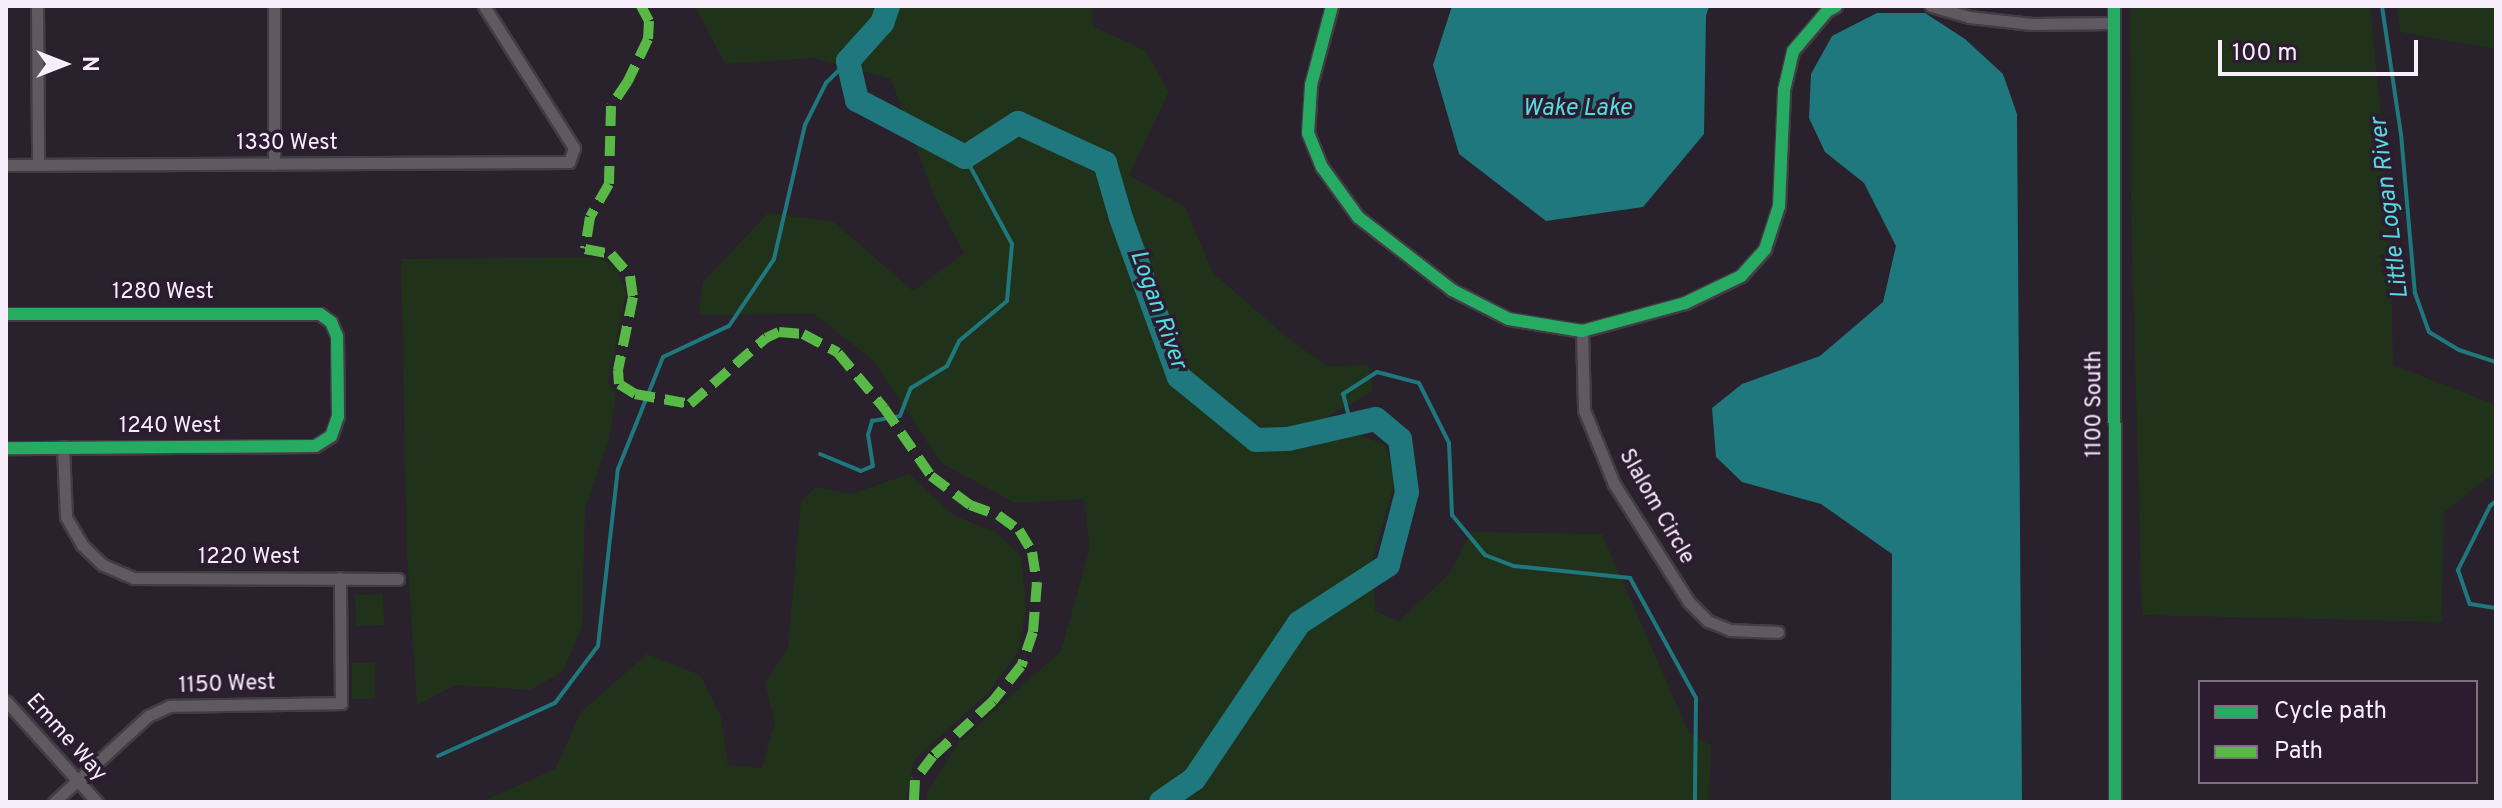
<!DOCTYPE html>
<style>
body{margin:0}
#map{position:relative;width:2502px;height:808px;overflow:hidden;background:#29212b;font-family:Overpass,sans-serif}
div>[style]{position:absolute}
.green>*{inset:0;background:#21321b}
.water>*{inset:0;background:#1e787d}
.stream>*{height:4px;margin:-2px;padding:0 2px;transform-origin:2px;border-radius:2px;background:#1e787d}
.river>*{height:24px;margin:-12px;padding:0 12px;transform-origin:12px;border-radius:12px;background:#1e787d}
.roads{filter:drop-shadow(2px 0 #433c45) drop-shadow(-2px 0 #433c45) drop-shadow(0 2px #433c45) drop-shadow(0 -2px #433c45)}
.street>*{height:11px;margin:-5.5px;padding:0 5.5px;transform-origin:5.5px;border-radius:5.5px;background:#605962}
.quiet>*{height:10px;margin-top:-5px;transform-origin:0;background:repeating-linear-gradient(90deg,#58b947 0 20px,transparent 0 30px)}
.cycleway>*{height:12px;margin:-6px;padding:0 6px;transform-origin:6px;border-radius:6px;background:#26ab63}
span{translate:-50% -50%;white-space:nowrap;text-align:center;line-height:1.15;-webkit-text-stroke:7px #2c1c30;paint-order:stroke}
.street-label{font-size:22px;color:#f8edfb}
.water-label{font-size:24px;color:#54dce1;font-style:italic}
.frame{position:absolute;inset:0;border:8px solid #f8edfb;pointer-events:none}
.legend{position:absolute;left:2198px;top:680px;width:280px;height:104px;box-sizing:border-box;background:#2c1c30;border:2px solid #7e7081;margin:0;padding:10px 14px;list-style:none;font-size:24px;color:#f8edfb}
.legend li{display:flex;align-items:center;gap:16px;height:40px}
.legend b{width:40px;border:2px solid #7e7081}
.north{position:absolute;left:24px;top:24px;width:80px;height:80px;-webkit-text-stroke:6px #2c1c30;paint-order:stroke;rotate:90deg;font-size:22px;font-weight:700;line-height:32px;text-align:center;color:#f8edfb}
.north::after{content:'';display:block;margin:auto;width:28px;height:36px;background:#f8edfb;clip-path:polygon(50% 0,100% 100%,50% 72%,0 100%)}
.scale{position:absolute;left:2218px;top:40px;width:200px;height:36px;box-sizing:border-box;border:4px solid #f8edfb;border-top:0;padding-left:10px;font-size:24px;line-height:28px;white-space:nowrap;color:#f8edfb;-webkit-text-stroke:6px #2c1c30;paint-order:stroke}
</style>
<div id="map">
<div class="green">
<div style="clip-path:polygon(695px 6px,1093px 6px,1093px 26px,1146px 51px,1169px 92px,1129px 175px,1185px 207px,1213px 273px,1289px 339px,1327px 366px,1368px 365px,1373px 391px,1322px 420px,1385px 445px,1396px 477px,1372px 562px,1375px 611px,1399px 621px,1450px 573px,1471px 532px,1602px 534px,1689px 733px,1711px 746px,1709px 802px,927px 802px,927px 793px,959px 742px,1061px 651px,1090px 547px,1084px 499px,1015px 503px,941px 463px,873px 360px,814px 314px,699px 315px,703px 282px,768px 213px,834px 222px,913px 291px,964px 253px,934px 196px,891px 79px,814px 58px,725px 64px)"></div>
<div style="clip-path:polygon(2130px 6px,2370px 6px,2390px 214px,2393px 365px,2496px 405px,2496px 471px,2443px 513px,2442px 622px,2142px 615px,2131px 207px)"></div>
<div style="clip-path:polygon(2397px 6px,2496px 6px,2496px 49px,2400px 32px)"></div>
<div style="clip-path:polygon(596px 257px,616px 267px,626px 292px,608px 382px,616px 394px,609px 439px,585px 509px,582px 627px,563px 671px,531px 690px,456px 685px,417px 705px,407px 553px,401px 259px)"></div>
<div style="clip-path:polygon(909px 474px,953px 515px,997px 533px,1021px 556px,1026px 608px,1018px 652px,990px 691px,914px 760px,906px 802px,481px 802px,555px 769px,581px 712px,647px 654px,700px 675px,721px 717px,728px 765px,762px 768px,775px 722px,765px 683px,788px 648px,801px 501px,816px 487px,851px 494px)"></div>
<div style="clip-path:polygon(383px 594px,384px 625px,356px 626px,355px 595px)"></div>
<div style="clip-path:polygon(352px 663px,375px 663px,375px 699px,352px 699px)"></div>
</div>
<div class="water">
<div style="clip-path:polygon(1452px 6px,1709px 6px,1706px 16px,1704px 134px,1643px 207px,1546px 221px,1459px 154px,1433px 65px)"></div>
<div style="clip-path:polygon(1877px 13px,1925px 13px,1965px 39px,2003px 74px,2017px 114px,2022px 802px,1891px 802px,1892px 554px,1821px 504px,1742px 482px,1716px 457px,1712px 408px,1742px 384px,1820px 356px,1883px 302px,1896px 246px,1864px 183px,1825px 152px,1809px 118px,1811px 74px,1832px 36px)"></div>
</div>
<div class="stream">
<div style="left:2382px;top:6px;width:129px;rotate:81.6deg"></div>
<div style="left:2401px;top:134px;width:160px;rotate:85deg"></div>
<div style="left:2415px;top:293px;width:41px;rotate:70.3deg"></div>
<div style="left:2429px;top:332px;width:35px;rotate:31deg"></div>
<div style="left:2459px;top:350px;width:39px;rotate:18deg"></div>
<div style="left:1351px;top:425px;width:32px;rotate:-104deg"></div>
<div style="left:1343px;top:394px;width:40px;rotate:-32.9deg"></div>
<div style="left:1377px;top:372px;width:43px;rotate:14.7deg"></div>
<div style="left:1419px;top:383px;width:67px;rotate:63.4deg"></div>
<div style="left:1449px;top:443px;width:72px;rotate:87.6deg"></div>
<div style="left:1452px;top:515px;width:52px;rotate:50.5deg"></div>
<div style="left:1485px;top:555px;width:31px;rotate:21deg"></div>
<div style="left:1514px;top:566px;width:117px;rotate:5.9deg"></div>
<div style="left:1630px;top:578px;width:137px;rotate:61.2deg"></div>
<div style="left:1696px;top:698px;width:104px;rotate:90.6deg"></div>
<div style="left:820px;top:454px;width:44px;rotate:22.5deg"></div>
<div style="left:861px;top:471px;width:13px;rotate:-23deg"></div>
<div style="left:873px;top:466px;width:31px;rotate:-99deg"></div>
<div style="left:868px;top:435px;width:15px;rotate:-74deg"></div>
<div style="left:872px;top:421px;width:28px;rotate:-10deg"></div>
<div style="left:900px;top:416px;width:30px;rotate:-69deg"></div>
<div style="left:911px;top:388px;width:42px;rotate:-31.4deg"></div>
<div style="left:947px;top:366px;width:28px;rotate:-64deg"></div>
<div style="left:959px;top:341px;width:62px;rotate:-39.8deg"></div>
<div style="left:1007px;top:301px;width:57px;rotate:-85deg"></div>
<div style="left:1012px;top:244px;width:99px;rotate:-118.4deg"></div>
<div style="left:2496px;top:501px;width:8px;rotate:140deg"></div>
<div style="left:2490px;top:506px;width:72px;rotate:116.6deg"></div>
<div style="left:2458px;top:570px;width:36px;rotate:71deg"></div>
<div style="left:2470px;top:604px;width:26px;rotate:9deg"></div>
<div style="left:438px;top:756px;width:128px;rotate:-24.4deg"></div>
<div style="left:555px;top:703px;width:71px;rotate:-53deg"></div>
<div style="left:598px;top:646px;width:178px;rotate:-83.6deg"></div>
<div style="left:618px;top:469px;width:121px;rotate:-68.1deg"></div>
<div style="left:663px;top:357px;width:73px;rotate:-25.2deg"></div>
<div style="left:729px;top:326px;width:81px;rotate:-56.1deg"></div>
<div style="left:774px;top:259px;width:138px;rotate:-77deg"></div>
<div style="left:805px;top:125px;width:47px;rotate:-63.4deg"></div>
<div style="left:826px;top:83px;width:31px;rotate:-45deg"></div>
</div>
<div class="river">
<div style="left:888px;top:6px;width:18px;rotate:109deg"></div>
<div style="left:882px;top:23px;width:51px;rotate:131.8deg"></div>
<div style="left:848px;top:61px;width:40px;rotate:77deg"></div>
<div style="left:857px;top:100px;width:122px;rotate:27.8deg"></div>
<div style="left:965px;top:157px;width:63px;rotate:-32.7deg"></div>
<div style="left:1018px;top:123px;width:96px;rotate:24.7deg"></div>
<div style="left:1105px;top:163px;width:57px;rotate:73.8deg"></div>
<div style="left:1121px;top:218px;width:169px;rotate:70deg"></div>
<div style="left:1179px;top:377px;width:99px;rotate:39.3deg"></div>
<div style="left:1256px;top:440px;width:32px;rotate:-2deg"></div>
<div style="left:1288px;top:439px;width:90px;rotate:-12.8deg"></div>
<div style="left:1376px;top:419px;width:31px;rotate:40deg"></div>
<div style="left:1400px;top:439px;width:53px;rotate:82.5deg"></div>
<div style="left:1407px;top:492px;width:75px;rotate:104.6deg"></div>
<div style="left:1388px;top:565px;width:106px;rotate:146.9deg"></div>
<div style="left:1299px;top:623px;width:188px;rotate:123.9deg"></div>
<div style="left:1194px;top:779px;width:40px;rotate:145.1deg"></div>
</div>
<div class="roads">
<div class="street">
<div style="left:37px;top:6px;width:159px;rotate:89.6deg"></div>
<div style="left:1332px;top:6px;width:82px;rotate:104.9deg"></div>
<div style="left:1311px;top:85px;width:48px;rotate:93.6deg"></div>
<div style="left:1308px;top:133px;width:37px;rotate:68deg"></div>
<div style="left:1322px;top:167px;width:62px;rotate:54.2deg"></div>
<div style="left:1358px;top:217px;width:119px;rotate:37.8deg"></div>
<div style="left:1452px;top:290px;width:64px;rotate:27deg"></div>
<div style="left:1509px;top:319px;width:74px;rotate:9.3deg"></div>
<div style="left:1582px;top:331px;width:107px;rotate:-15.2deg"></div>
<div style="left:1685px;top:303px;width:62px;rotate:-25.7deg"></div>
<div style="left:1741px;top:276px;width:36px;rotate:-48deg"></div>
<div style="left:1765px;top:249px;width:45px;rotate:-72deg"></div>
<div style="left:1779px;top:206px;width:116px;rotate:-87.5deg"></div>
<div style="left:1784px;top:90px;width:40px;rotate:-77deg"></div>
<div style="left:1793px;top:51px;width:52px;rotate:-49.6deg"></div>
<div style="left:1827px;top:11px;width:10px;rotate:-29deg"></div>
<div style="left:1931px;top:6px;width:40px;rotate:16deg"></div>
<div style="left:1969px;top:17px;width:63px;rotate:6.3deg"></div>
<div style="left:2032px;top:24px;width:82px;rotate:-0.7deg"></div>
<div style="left:2114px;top:6px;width:796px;rotate:89.93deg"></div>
<div style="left:274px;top:164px;width:158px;rotate:-90deg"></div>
<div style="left:6px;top:165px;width:563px;rotate:-0.31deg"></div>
<div style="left:569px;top:162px;width:15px;rotate:-70deg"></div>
<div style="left:574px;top:148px;width:168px;rotate:-122.4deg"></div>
<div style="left:6px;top:314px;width:314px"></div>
<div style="left:320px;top:314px;width:14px;rotate:36deg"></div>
<div style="left:331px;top:322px;width:15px;rotate:67deg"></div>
<div style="left:337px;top:336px;width:80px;rotate:89.3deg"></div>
<div style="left:338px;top:416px;width:21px;rotate:109deg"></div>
<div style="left:331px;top:436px;width:19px;rotate:148deg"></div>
<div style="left:315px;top:446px;width:309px;rotate:179.6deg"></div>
<div style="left:1582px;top:331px;width:79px;rotate:88.5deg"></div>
<div style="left:1584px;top:410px;width:80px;rotate:67.9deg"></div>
<div style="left:1614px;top:484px;width:140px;rotate:57.6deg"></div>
<div style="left:1689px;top:602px;width:27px;rotate:45deg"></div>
<div style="left:1708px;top:621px;width:24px;rotate:22deg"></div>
<div style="left:1730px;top:630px;width:48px;rotate:2.4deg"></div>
<div style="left:63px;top:447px;width:70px;rotate:87.5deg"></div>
<div style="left:66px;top:517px;width:32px;rotate:60deg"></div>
<div style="left:82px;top:545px;width:29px;rotate:44deg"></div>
<div style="left:103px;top:565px;width:23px;rotate:23deg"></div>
<div style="left:124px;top:574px;width:11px;rotate:22deg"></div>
<div style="left:134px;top:578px;width:264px;rotate:0.2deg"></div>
<div style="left:6px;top:701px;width:136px;rotate:48deg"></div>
<div style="left:54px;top:802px;width:127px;rotate:-42.5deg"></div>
<div style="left:148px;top:716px;width:23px;rotate:-25deg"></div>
<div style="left:169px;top:706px;width:172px;rotate:-1deg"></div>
<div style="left:341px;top:703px;width:125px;rotate:-90.5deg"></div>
</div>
</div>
<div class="quiet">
<div style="left:641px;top:6px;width:17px;rotate:62deg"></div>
<div style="left:649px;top:21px;width:18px;rotate:93deg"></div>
<div style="left:648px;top:39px;width:47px;rotate:115.5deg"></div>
<div style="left:628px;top:81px;width:30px;rotate:124deg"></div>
<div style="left:611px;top:106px;width:78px;rotate:91.5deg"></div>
<div style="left:609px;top:184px;width:38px;rotate:120deg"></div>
<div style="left:590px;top:217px;width:32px;rotate:99deg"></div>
<div style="left:585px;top:249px;width:26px;rotate:11deg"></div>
<div style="left:611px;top:254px;width:29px;rotate:49deg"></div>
<div style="left:630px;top:276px;width:21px;rotate:82deg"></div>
<div style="left:633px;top:297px;width:75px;rotate:101.6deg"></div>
<div style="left:618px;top:370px;width:14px;rotate:86deg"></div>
<div style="left:619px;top:384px;width:19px;rotate:32deg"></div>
<div style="left:635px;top:394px;width:56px;rotate:10.3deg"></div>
<div style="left:690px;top:404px;width:101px;rotate:-41deg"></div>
<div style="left:766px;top:338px;width:14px;rotate:-25deg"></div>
<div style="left:779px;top:332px;width:24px;rotate:5deg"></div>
<div style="left:803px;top:334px;width:40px;rotate:28deg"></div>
<div style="left:838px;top:353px;width:72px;rotate:50.1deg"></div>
<div style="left:884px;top:408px;width:83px;rotate:55.3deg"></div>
<div style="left:931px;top:476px;width:49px;rotate:36.6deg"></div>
<div style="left:970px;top:505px;width:30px;rotate:20deg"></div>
<div style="left:998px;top:515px;width:26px;rotate:36deg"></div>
<div style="left:1019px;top:530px;width:26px;rotate:59deg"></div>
<div style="left:1032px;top:552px;width:30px;rotate:81deg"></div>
<div style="left:1037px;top:582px;width:50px;rotate:94.6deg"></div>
<div style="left:1033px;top:632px;width:36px;rotate:109deg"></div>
<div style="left:1021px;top:666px;width:45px;rotate:128.7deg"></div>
<div style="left:993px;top:701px;width:81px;rotate:137.5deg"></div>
<div style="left:933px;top:756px;width:30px;rotate:127deg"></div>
<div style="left:915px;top:780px;width:22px;rotate:93deg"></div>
</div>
<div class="cycleway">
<div style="left:1332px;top:6px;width:82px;rotate:104.9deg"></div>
<div style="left:1311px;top:85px;width:48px;rotate:93.6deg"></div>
<div style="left:1308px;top:133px;width:37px;rotate:68deg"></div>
<div style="left:1322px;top:167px;width:62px;rotate:54.2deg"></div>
<div style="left:1358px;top:217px;width:119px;rotate:37.8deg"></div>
<div style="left:1452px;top:290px;width:64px;rotate:27deg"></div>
<div style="left:1509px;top:319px;width:74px;rotate:9.3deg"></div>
<div style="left:1582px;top:331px;width:107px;rotate:-15.2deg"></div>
<div style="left:1685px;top:303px;width:62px;rotate:-25.7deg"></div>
<div style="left:1741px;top:276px;width:36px;rotate:-48deg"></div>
<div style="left:1765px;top:249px;width:45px;rotate:-72deg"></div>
<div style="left:1779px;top:206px;width:116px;rotate:-87.5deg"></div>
<div style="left:1784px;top:90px;width:40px;rotate:-77deg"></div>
<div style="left:1793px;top:51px;width:52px;rotate:-49.6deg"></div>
<div style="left:1827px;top:11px;width:10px;rotate:-29deg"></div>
<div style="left:2114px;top:6px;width:796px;rotate:89.93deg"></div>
<div style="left:6px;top:314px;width:314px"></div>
<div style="left:320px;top:314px;width:14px;rotate:36deg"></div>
<div style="left:331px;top:322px;width:15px;rotate:67deg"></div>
<div style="left:337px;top:336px;width:80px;rotate:89.3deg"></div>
<div style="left:338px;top:416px;width:21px;rotate:109deg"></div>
<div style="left:331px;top:436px;width:19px;rotate:148deg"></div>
<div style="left:315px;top:446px;width:309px;rotate:179.6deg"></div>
</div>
<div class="street-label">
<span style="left:287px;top:144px">1330 West</span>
<span style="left:163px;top:293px">1280 West</span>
<span style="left:2095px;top:404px;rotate:-90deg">1100 South</span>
<span style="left:170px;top:427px">1240 West</span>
<span style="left:1656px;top:507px;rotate:60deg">Slalom Circle</span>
<span style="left:249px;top:558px">1220 West</span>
<span style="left:227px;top:685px;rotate:-2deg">1150 West</span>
<span style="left:66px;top:738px;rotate:48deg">Emme Way</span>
</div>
<div class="water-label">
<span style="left:1577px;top:110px">Wake Lake</span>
<span style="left:2391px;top:208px;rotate:-97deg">Little Logan River</span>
<span style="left:1157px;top:310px;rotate:70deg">Logan River</span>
</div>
<div class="frame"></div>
<ul class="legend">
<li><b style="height:10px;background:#26ab63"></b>Cycle path</li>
<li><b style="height:10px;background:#58b947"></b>Path</li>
</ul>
<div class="north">N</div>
<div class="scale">100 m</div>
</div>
